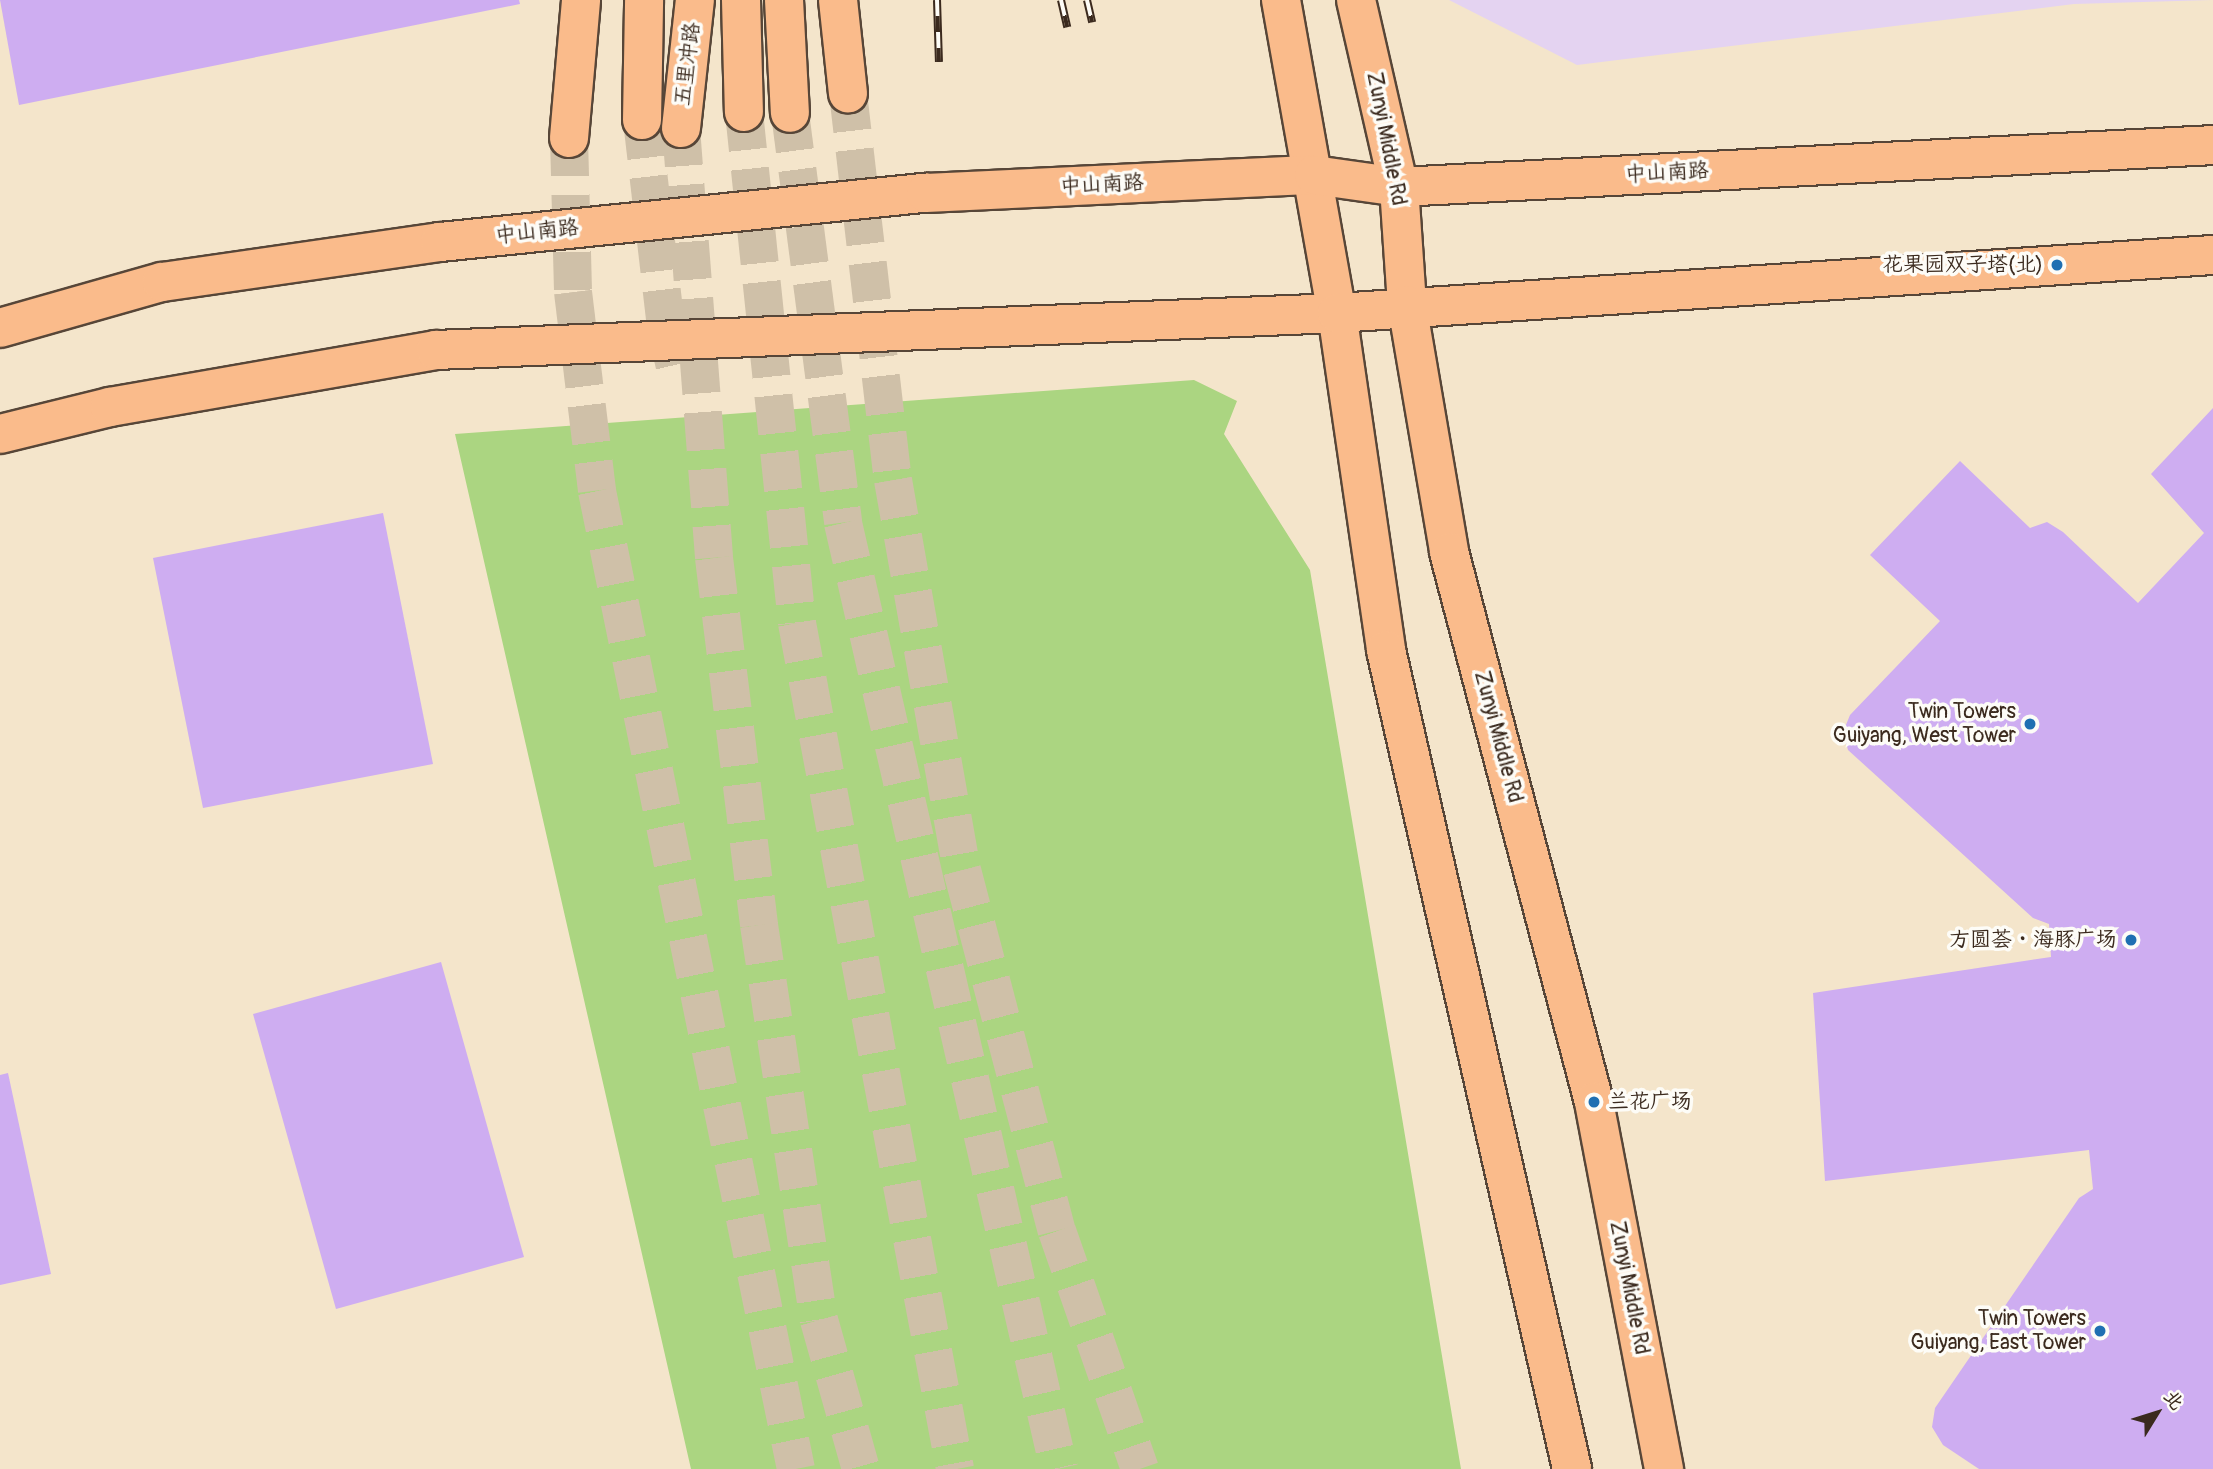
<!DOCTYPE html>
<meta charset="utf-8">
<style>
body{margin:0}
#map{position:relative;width:2213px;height:1469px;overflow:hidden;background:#f4e5cb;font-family:Pangolin,"LXGW WenKai TC",sans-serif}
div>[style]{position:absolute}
.built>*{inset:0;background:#e4d3f1}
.green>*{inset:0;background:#abd581}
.building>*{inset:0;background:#ceadf1}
.highway-tunnel>*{height:38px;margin-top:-19px;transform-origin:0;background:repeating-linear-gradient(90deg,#cfc0a8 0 38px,transparent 0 57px)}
.roads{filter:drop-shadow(2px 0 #574638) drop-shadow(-2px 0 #574638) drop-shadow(0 2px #574638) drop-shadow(0 -2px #574638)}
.major>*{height:38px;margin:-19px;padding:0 19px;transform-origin:19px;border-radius:19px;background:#fabb8b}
.highway>*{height:38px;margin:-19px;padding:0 19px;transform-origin:19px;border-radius:19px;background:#fabb8b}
.rail>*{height:8px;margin-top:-4px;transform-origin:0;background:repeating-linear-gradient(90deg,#fdfcf7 0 16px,#3b2a1e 0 32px);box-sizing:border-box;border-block:2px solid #3b2a1e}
.dots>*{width:19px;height:19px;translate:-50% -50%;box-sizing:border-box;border:4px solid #fdfcf7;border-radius:50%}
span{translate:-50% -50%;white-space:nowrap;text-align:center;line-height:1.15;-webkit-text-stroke:7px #fdfcf7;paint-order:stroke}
.street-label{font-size:21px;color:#3b2a1e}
.poi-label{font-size:21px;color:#3b2a1e}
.right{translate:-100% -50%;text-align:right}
.left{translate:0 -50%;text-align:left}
.north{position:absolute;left:2122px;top:1378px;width:70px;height:70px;-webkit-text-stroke:5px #fdfcf7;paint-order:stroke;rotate:52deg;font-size:19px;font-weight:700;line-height:28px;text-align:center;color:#3b2a1e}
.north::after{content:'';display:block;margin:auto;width:24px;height:32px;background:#3b2a1e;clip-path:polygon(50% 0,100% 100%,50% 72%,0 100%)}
</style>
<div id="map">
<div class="built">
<div style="clip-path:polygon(1449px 0,2212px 0,2074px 4px,1577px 65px)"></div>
</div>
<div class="green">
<div style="clip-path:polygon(1194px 380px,1237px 401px,1224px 434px,1310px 570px,1461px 1469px,691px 1469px,455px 434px)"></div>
</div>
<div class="building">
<div style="clip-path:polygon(0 0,519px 0,520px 4px,19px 105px)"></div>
<div style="clip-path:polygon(2213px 408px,2213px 1469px,1979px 1469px,1943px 1445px,1932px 1427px,1935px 1408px,2079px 1198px,2093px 1189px,2089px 1150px,1825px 1181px,1813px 993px,2051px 957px,2049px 924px,2033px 918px,1848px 750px,1843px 732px,1850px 715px,1940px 621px,1870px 555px,1960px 461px,2030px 528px,2047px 522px,2063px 532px,2138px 603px,2204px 533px,2151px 474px)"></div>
<div style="clip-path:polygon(383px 513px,433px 764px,203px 808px,153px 558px)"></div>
<div style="clip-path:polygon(441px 962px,524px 1257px,336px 1309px,253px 1014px)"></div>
<div style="clip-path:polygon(8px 1073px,51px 1274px,0 1285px,0 1075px)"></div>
</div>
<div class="highway-tunnel">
<div style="left:848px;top:93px;width:390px;rotate:83.4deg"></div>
<div style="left:893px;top:480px;width:396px;rotate:80deg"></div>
<div style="left:962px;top:870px;width:373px;rotate:75.3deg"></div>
<div style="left:1057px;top:1231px;width:252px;rotate:70.8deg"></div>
<div style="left:744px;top:112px;width:514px;rotate:84.08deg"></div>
<div style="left:797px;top:623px;width:861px;rotate:79.42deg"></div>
<div style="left:790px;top:113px;width:413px;rotate:82.6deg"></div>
<div style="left:843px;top:523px;width:970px;rotate:77.14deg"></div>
<div style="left:642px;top:120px;width:209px;rotate:83.4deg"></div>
<div style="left:666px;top:328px;width:44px;rotate:76.9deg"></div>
<div style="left:681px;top:128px;width:431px;rotate:85.6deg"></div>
<div style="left:714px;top:558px;width:370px;rotate:83deg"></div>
<div style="left:759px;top:925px;width:400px;rotate:81.4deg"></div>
<div style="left:819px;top:1320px;width:155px;rotate:74.3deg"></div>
<div style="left:569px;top:138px;width:154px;rotate:88.5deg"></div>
<div style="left:573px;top:292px;width:200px;rotate:83.1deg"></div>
<div style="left:597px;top:491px;width:998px;rotate:78.5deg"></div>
</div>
<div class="roads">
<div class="major">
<div style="left:1281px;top:0;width:318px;rotate:79.9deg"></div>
<div style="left:1337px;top:313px;width:341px;rotate:81.7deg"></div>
<div style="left:1386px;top:650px;width:840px;rotate:77.2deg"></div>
<div style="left:1356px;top:0;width:192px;rotate:77.1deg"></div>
<div style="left:1399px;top:187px;width:118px;rotate:86.1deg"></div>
<div style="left:1407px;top:305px;width:251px;rotate:80.3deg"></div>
<div style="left:1449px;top:552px;width:569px;rotate:75.23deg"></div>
<div style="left:1594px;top:1102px;width:374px;rotate:79.2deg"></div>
<div style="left:0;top:328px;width:168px;rotate:-15.9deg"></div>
<div style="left:162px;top:282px;width:281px;rotate:-8.2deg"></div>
<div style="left:440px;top:242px;width:488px;rotate:-5.8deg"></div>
<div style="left:926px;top:193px;width:388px;rotate:-2.7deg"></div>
<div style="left:1314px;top:175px;width:86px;rotate:8deg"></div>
<div style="left:1399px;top:187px;width:815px;rotate:-2.95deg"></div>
<div style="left:0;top:434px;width:113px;rotate:-13.8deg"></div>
<div style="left:110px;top:407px;width:331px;rotate:-9.9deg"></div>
<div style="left:436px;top:350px;width:902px;rotate:-2.35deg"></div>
<div style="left:1337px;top:313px;width:878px;rotate:-3.79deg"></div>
</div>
<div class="highway">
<div style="left:741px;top:0;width:112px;rotate:88.5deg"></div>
<div style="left:784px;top:0;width:113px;rotate:87deg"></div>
<div style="left:838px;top:0;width:94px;rotate:83.9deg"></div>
<div style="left:642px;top:120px;width:120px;rotate:-89deg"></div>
<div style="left:681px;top:128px;width:129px;rotate:-83.8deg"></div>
<div style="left:569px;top:138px;width:139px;rotate:-85deg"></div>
</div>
</div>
<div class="rail">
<div style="left:937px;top:0;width:62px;rotate:88.2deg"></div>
<div style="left:1061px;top:0;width:28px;rotate:77deg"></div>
<div style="left:1087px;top:0;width:23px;rotate:77deg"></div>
</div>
<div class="dots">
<div style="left:2057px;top:265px;background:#1f6fb2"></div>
<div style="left:2030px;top:724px;background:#1f6fb2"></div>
<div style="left:2131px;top:940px;background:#1f6fb2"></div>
<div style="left:1594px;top:1102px;background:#1f6fb2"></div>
<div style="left:2100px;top:1331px;background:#1f6fb2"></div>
</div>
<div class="street-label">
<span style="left:688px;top:64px;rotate:-83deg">五里冲路</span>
<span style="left:1386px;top:139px;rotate:79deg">Zunyi Middle Rd</span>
<span style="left:1667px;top:173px;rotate:-3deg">中山南路</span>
<span style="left:1102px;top:185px;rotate:-3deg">中山南路</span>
<span style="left:537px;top:232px;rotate:-6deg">中山南路</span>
<span style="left:1498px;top:737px;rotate:75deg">Zunyi Middle Rd</span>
<span style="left:1629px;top:1288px;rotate:79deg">Zunyi Middle Rd</span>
</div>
<div class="poi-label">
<span class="right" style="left:2043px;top:265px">花果园双子塔(北)</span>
<span class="right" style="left:2016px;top:724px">Twin Towers<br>Guiyang, West Tower</span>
<span class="right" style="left:2117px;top:940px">方圆荟・海豚广场</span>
<span class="left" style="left:1608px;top:1102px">兰花广场</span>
<span class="right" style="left:2086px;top:1331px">Twin Towers<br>Guiyang, East Tower</span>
</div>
<div class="north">北</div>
</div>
